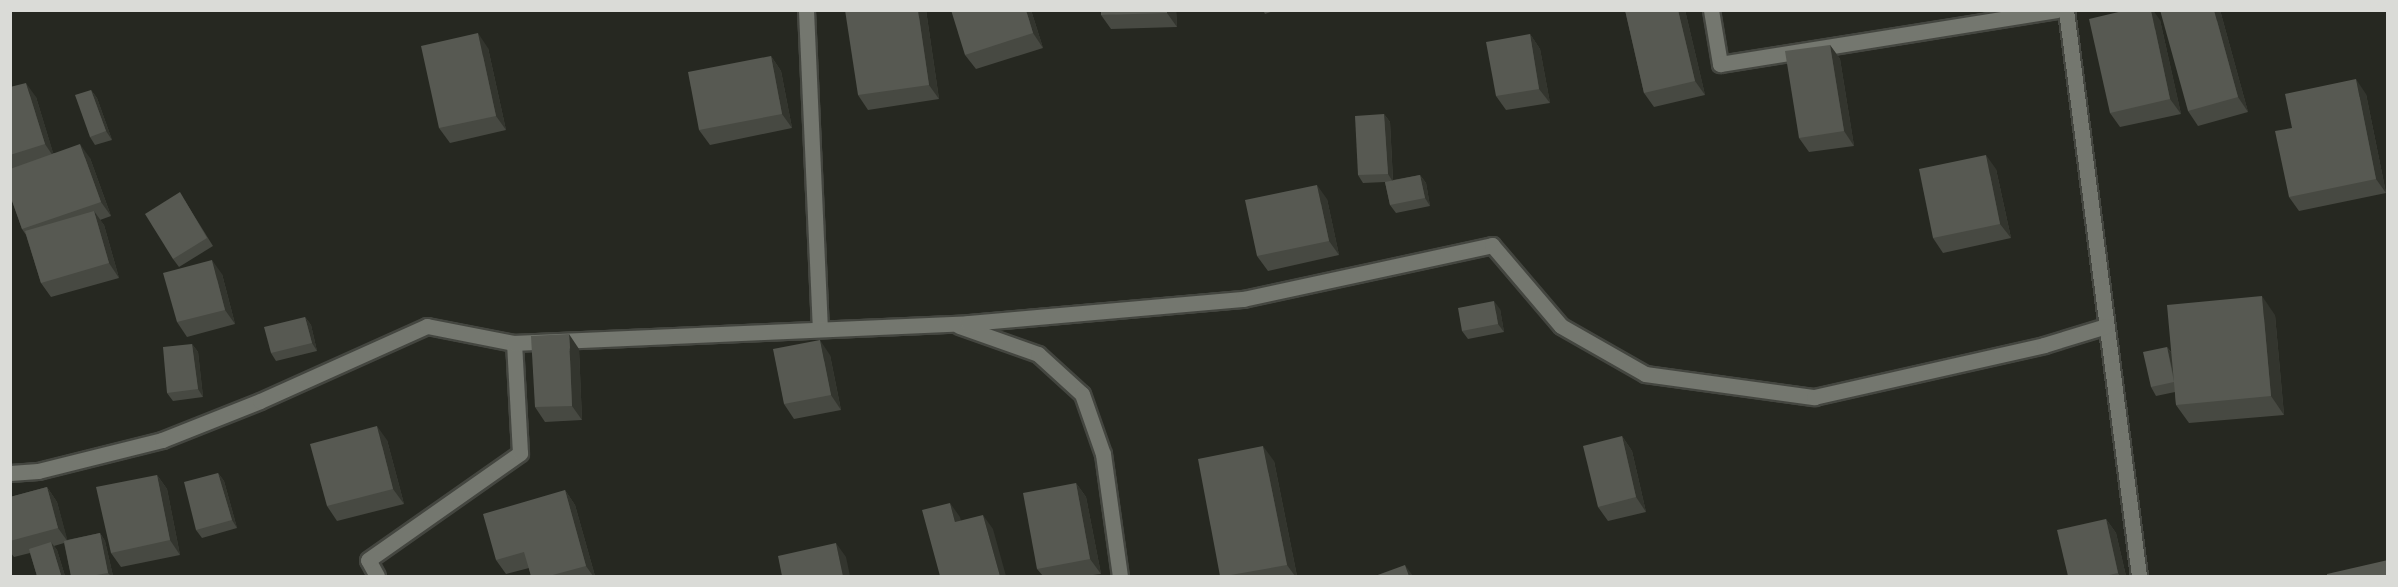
<!DOCTYPE html>
<style>
body{margin:0}
#map{position:relative;width:2398px;height:587px;overflow:hidden;background:#262821;font-family:"DejaVu Sans",sans-serif}
div>[style]{position:absolute}
.roads{filter:drop-shadow(2px 0 #444640) drop-shadow(-2px 0 #444640) drop-shadow(0 2px #444640) drop-shadow(0 -2px #444640)}
.minor>*{height:15px;margin:-7.5px;padding:0 7.5px;transform-origin:7.5px;border-radius:7.5px;background:#74776f}
.wall>*{inset:0;background:#474942}
.shaded-wall>*{inset:0;background:#33352e}
.building>*{inset:0;background:#575952}
span{translate:-50% -50%;white-space:nowrap;text-align:center;line-height:1.15;-webkit-text-stroke:4.5px #262821;paint-order:stroke}
.frame{position:absolute;inset:0;border:12px solid #dadbd7;pointer-events:none}
</style>
<div id="map">
<div class="roads">
<div class="minor">
<div style="left:806px;top:10px;width:317px;rotate:87.5deg"></div>
<div style="left:1711px;top:10px;width:55px;rotate:80.5deg"></div>
<div style="left:1720px;top:64px;width:341px;rotate:-9.1deg"></div>
<div style="left:2066px;top:10px;width:571px;rotate:82.65deg"></div>
<div style="left:959px;top:326px;width:84px;rotate:19.5deg"></div>
<div style="left:1038px;top:354px;width:59px;rotate:42.3deg"></div>
<div style="left:1082px;top:394px;width:64px;rotate:70.7deg"></div>
<div style="left:1103px;top:454px;width:123px;rotate:82.1deg"></div>
<div style="left:10px;top:473px;width:28px;rotate:-4deg"></div>
<div style="left:38px;top:471px;width:128px;rotate:-14deg"></div>
<div style="left:162px;top:440px;width:105px;rotate:-21.7deg"></div>
<div style="left:260px;top:401px;width:183px;rotate:-24.2deg"></div>
<div style="left:427px;top:326px;width:89px;rotate:11.1deg"></div>
<div style="left:377px;top:576px;width:18px;rotate:-119deg"></div>
<div style="left:368px;top:560px;width:186px;rotate:-35.1deg"></div>
<div style="left:520px;top:453px;width:110px;rotate:-93.1deg"></div>
<div style="left:514px;top:343px;width:454px;rotate:-2.5deg"></div>
<div style="left:968px;top:323px;width:276px;rotate:-5deg"></div>
<div style="left:1243px;top:299px;width:255px;rotate:-12.2deg"></div>
<div style="left:1492px;top:245px;width:106px;rotate:49.6deg"></div>
<div style="left:1561px;top:326px;width:97px;rotate:29.7deg"></div>
<div style="left:1645px;top:374px;width:171px;rotate:7.8deg"></div>
<div style="left:1814px;top:397px;width:236px;rotate:-12.7deg"></div>
<div style="left:2044px;top:345px;width:65px;rotate:-17deg"></div>
</div>
</div>
<div class="wall">
<div style="clip-path:polygon(926px 10px,939px 99px,868px 110px,858px 95px)"></div>
<div style="clip-path:polygon(1031px 10px,1043px 48px,976px 69px,965px 55px)"></div>
<div style="clip-path:polygon(1176px 10px,1177px 27px,1111px 29px,1101px 15px)"></div>
<div style="clip-path:polygon(1263px 10px,1276px 10px,1265px 14px)"></div>
<div style="clip-path:polygon(1625px 10px,1685px 10px,1705px 95px,1654px 107px,1644px 93px)"></div>
<div style="clip-path:polygon(2220px 10px,2248px 112px,2198px 126px,2188px 111px)"></div>
<div style="clip-path:polygon(2160px 20px,2181px 114px,2120px 127px,2110px 113px)"></div>
<div style="clip-path:polygon(1530px 34px,1540px 49px,1550px 103px,1506px 110px,1496px 96px)"></div>
<div style="clip-path:polygon(1830px 45px,1840px 59px,1854px 146px,1809px 152px,1799px 138px)"></div>
<div style="clip-path:polygon(488px 48px,506px 130px,450px 143px,439px 128px)"></div>
<div style="clip-path:polygon(771px 56px,781px 71px,792px 128px,710px 145px,699px 130px)"></div>
<div style="clip-path:polygon(10px 87px,36px 97px,53px 153px,90px 158px,111px 216px,100px 220px,104px 225px,119px 278px,51px 297px,41px 283px,26px 235px,22px 229px,10px 195px)"></div>
<div style="clip-path:polygon(91px 90px,97px 98px,112px 140px,95px 145px,90px 137px)"></div>
<div style="clip-path:polygon(2366px 94px,2386px 193px,2299px 211px,2289px 197px,2292px 128px)"></div>
<div style="clip-path:polygon(1384px 114px,1390px 122px,1393px 180px,1420px 175px,1426px 183px,1430px 206px,1396px 213px,1390px 205px,1385px 182px,1363px 183px,1358px 175px)"></div>
<div style="clip-path:polygon(1996px 169px,2011px 238px,1943px 253px,1933px 238px)"></div>
<div style="clip-path:polygon(1327px 199px,1339px 255px,1268px 271px,1257px 256px)"></div>
<div style="clip-path:polygon(185px 201px,213px 246px,179px 267px,173px 259px)"></div>
<div style="clip-path:polygon(222px 274px,235px 324px,187px 337px,177px 322px)"></div>
<div style="clip-path:polygon(1500px 309px,1504px 332px,1468px 339px,1462px 331px)"></div>
<div style="clip-path:polygon(2275px 315px,2284px 415px,2189px 423px,2176px 405px,2175px 392px,2156px 396px,2151px 387px,2167px 347px,2172px 353px)"></div>
<div style="clip-path:polygon(305px 317px,311px 325px,317px 351px,276px 361px,271px 353px)"></div>
<div style="clip-path:polygon(192px 344px,198px 352px,203px 397px,173px 401px,167px 393px)"></div>
<div style="clip-path:polygon(579px 349px,582px 420px,545px 422px,535px 407px)"></div>
<div style="clip-path:polygon(830px 355px,841px 410px,794px 419px,784px 404px)"></div>
<div style="clip-path:polygon(1622px 436px,1632px 451px,1646px 512px,1608px 521px,1598px 507px)"></div>
<div style="clip-path:polygon(387px 440px,404px 504px,337px 521px,327px 506px)"></div>
<div style="clip-path:polygon(1274px 461px,1297px 576px,1220px 576px)"></div>
<div style="clip-path:polygon(218px 473px,224px 481px,237px 528px,202px 538px,196px 530px)"></div>
<div style="clip-path:polygon(157px 475px,167px 489px,180px 555px,121px 567px,111px 553px)"></div>
<div style="clip-path:polygon(1076px 483px,1086px 497px,1101px 574px,1085px 576px,1043px 576px,1037px 569px)"></div>
<div style="clip-path:polygon(47px 487px,57px 502px,67px 540px,100px 533px,105px 541px,113px 576px,71px 576px,64px 543px,54px 546px,57px 550px,65px 576px,37px 576px,30px 553px,14px 557px,10px 552px,10px 497px)"></div>
<div style="clip-path:polygon(565px 490px,575px 505px,595px 576px,531px 576px,529px 568px,506px 574px,496px 560px)"></div>
<div style="clip-path:polygon(2106px 519px,2116px 533px,2126px 576px,2068px 576px)"></div>
</div>
<div class="shaded-wall">
<div style="clip-path:polygon(918px 10px,926px 10px,939px 99px,929px 85px)"></div>
<div style="clip-path:polygon(1026px 10px,1031px 10px,1043px 48px,1033px 33px)"></div>
<div style="clip-path:polygon(1167px 10px,1176px 10px,1177px 27px,1167px 13px)"></div>
<div style="clip-path:polygon(1678px 10px,1685px 10px,1705px 95px,1695px 81px)"></div>
<div style="clip-path:polygon(2151px 10px,2153px 10px,2160px 20px,2181px 114px,2170px 99px)"></div>
<div style="clip-path:polygon(2214px 10px,2220px 10px,2248px 112px,2238px 97px)"></div>
<div style="clip-path:polygon(478px 33px,488px 48px,506px 130px,496px 116px)"></div>
<div style="clip-path:polygon(1530px 34px,1540px 49px,1550px 103px,1539px 89px)"></div>
<div style="clip-path:polygon(1830px 45px,1840px 59px,1854px 146px,1844px 131px)"></div>
<div style="clip-path:polygon(771px 56px,781px 71px,792px 128px,782px 114px)"></div>
<div style="clip-path:polygon(2356px 79px,2366px 94px,2386px 193px,2376px 179px)"></div>
<div style="clip-path:polygon(26px 83px,36px 97px,55px 159px,45px 144px)"></div>
<div style="clip-path:polygon(91px 90px,97px 98px,112px 140px,106px 131px)"></div>
<div style="clip-path:polygon(1384px 114px,1390px 122px,1393px 182px,1388px 174px)"></div>
<div style="clip-path:polygon(80px 144px,90px 158px,111px 216px,101px 202px)"></div>
<div style="clip-path:polygon(1986px 155px,1996px 169px,2011px 238px,2000px 224px)"></div>
<div style="clip-path:polygon(1420px 175px,1426px 183px,1430px 206px,1425px 198px)"></div>
<div style="clip-path:polygon(1317px 185px,1327px 199px,1339px 255px,1329px 241px)"></div>
<div style="clip-path:polygon(94px 211px,104px 225px,119px 278px,109px 263px)"></div>
<div style="clip-path:polygon(212px 260px,222px 274px,235px 324px,225px 310px)"></div>
<div style="clip-path:polygon(2262px 296px,2275px 315px,2284px 415px,2271px 396px)"></div>
<div style="clip-path:polygon(1494px 301px,1500px 309px,1504px 332px,1498px 324px)"></div>
<div style="clip-path:polygon(305px 317px,311px 325px,317px 351px,312px 343px)"></div>
<div style="clip-path:polygon(569px 334px,579px 349px,582px 420px,572px 406px)"></div>
<div style="clip-path:polygon(820px 340px,830px 355px,841px 410px,831px 395px)"></div>
<div style="clip-path:polygon(192px 344px,198px 352px,203px 397px,198px 389px)"></div>
<div style="clip-path:polygon(2167px 347px,2173px 355px,2175px 382px)"></div>
<div style="clip-path:polygon(377px 426px,387px 440px,404px 504px,393px 489px)"></div>
<div style="clip-path:polygon(1622px 436px,1632px 451px,1646px 512px,1636px 497px)"></div>
<div style="clip-path:polygon(1263px 446px,1274px 461px,1297px 576px,1295px 576px,1287px 565px)"></div>
<div style="clip-path:polygon(218px 473px,224px 481px,237px 528px,232px 520px)"></div>
<div style="clip-path:polygon(157px 475px,167px 489px,180px 555px,170px 540px)"></div>
<div style="clip-path:polygon(1076px 483px,1086px 497px,1101px 574px,1090px 559px)"></div>
<div style="clip-path:polygon(47px 487px,57px 502px,68px 542px,58px 528px)"></div>
<div style="clip-path:polygon(565px 490px,575px 505px,595px 576px,593px 576px,586px 566px)"></div>
<div style="clip-path:polygon(950px 503px,960px 517px,965px 536px,955px 522px)"></div>
<div style="clip-path:polygon(983px 515px,993px 529px,1006px 576px,1000px 576px)"></div>
<div style="clip-path:polygon(2106px 519px,2116px 533px,2126px 576px,2120px 576px,2118px 573px)"></div>
<div style="clip-path:polygon(100px 533px,105px 541px,113px 576px,111px 576px,108px 573px)"></div>
<div style="clip-path:polygon(51px 542px,57px 550px,65px 576px,62px 576px,61px 575px)"></div>
<div style="clip-path:polygon(836px 543px,846px 557px,850px 576px,843px 576px)"></div>
<div style="clip-path:polygon(1405px 565px,1413px 576px,1409px 576px)"></div>
</div>
<div class="building">
<div style="clip-path:polygon(845px 10px,918px 10px,929px 85px,858px 95px)"></div>
<div style="clip-path:polygon(951px 10px,1026px 10px,1033px 33px,965px 55px)"></div>
<div style="clip-path:polygon(1101px 10px,1167px 10px,1167px 13px,1101px 15px)"></div>
<div style="clip-path:polygon(1625px 10px,1678px 10px,1695px 81px,1644px 93px)"></div>
<div style="clip-path:polygon(2127px 10px,2151px 10px,2170px 99px,2110px 113px,2089px 19px)"></div>
<div style="clip-path:polygon(2160px 10px,2214px 10px,2238px 97px,2188px 111px)"></div>
<div style="clip-path:polygon(478px 33px,496px 116px,439px 128px,421px 46px)"></div>
<div style="clip-path:polygon(1530px 34px,1539px 89px,1496px 96px,1486px 42px)"></div>
<div style="clip-path:polygon(1830px 45px,1844px 131px,1799px 138px,1785px 51px)"></div>
<div style="clip-path:polygon(771px 56px,782px 114px,699px 130px,688px 72px)"></div>
<div style="clip-path:polygon(2356px 79px,2376px 179px,2289px 197px,2275px 131px,2292px 128px,2285px 94px)"></div>
<div style="clip-path:polygon(26px 83px,45px 144px,10px 155px,10px 87px)"></div>
<div style="clip-path:polygon(91px 90px,106px 131px,90px 137px,75px 95px)"></div>
<div style="clip-path:polygon(1384px 114px,1388px 174px,1358px 175px,1355px 116px)"></div>
<div style="clip-path:polygon(80px 144px,101px 202px,22px 229px,10px 195px,10px 169px)"></div>
<div style="clip-path:polygon(1986px 155px,2000px 224px,1933px 238px,1919px 169px)"></div>
<div style="clip-path:polygon(1420px 175px,1425px 198px,1390px 205px,1385px 182px)"></div>
<div style="clip-path:polygon(1317px 185px,1329px 241px,1257px 256px,1245px 200px)"></div>
<div style="clip-path:polygon(180px 192px,207px 238px,173px 259px,145px 214px)"></div>
<div style="clip-path:polygon(94px 211px,109px 263px,41px 283px,25px 231px)"></div>
<div style="clip-path:polygon(212px 260px,225px 310px,177px 322px,163px 273px)"></div>
<div style="clip-path:polygon(2262px 296px,2271px 396px,2176px 405px,2167px 305px)"></div>
<div style="clip-path:polygon(1494px 301px,1498px 324px,1462px 331px,1458px 308px)"></div>
<div style="clip-path:polygon(305px 317px,312px 343px,271px 353px,264px 327px)"></div>
<div style="clip-path:polygon(569px 334px,572px 406px,535px 407px,531px 336px)"></div>
<div style="clip-path:polygon(820px 340px,831px 395px,784px 404px,773px 349px)"></div>
<div style="clip-path:polygon(192px 344px,198px 389px,167px 393px,163px 347px)"></div>
<div style="clip-path:polygon(2167px 347px,2174px 382px,2151px 387px,2143px 352px)"></div>
<div style="clip-path:polygon(377px 426px,393px 489px,327px 506px,310px 444px)"></div>
<div style="clip-path:polygon(1622px 436px,1636px 497px,1598px 507px,1583px 446px)"></div>
<div style="clip-path:polygon(1263px 446px,1287px 565px,1225px 576px,1220px 576px,1198px 459px)"></div>
<div style="clip-path:polygon(218px 473px,232px 520px,196px 530px,184px 482px)"></div>
<div style="clip-path:polygon(157px 475px,170px 540px,111px 553px,96px 487px)"></div>
<div style="clip-path:polygon(1076px 483px,1090px 559px,1037px 569px,1023px 493px)"></div>
<div style="clip-path:polygon(47px 487px,58px 528px,10px 541px,10px 497px)"></div>
<div style="clip-path:polygon(565px 490px,586px 566px,549px 576px,531px 576px,524px 552px,496px 560px,483px 514px)"></div>
<div style="clip-path:polygon(950px 503px,955px 522px,983px 515px,1000px 576px,940px 576px,922px 510px)"></div>
<div style="clip-path:polygon(2106px 519px,2118px 573px,2105px 576px,2068px 576px,2057px 530px)"></div>
<div style="clip-path:polygon(100px 533px,108px 573px,91px 576px,71px 576px,64px 541px)"></div>
<div style="clip-path:polygon(51px 542px,61px 575px,56px 576px,37px 576px,29px 549px)"></div>
<div style="clip-path:polygon(836px 543px,843px 576px,782px 576px,778px 556px)"></div>
<div style="clip-path:polygon(2388px 560px,2388px 576px,2327px 576px,2327px 574px)"></div>
<div style="clip-path:polygon(1405px 565px,1409px 576px,1375px 576px)"></div>
</div>
<div class="frame"></div>
</div>
